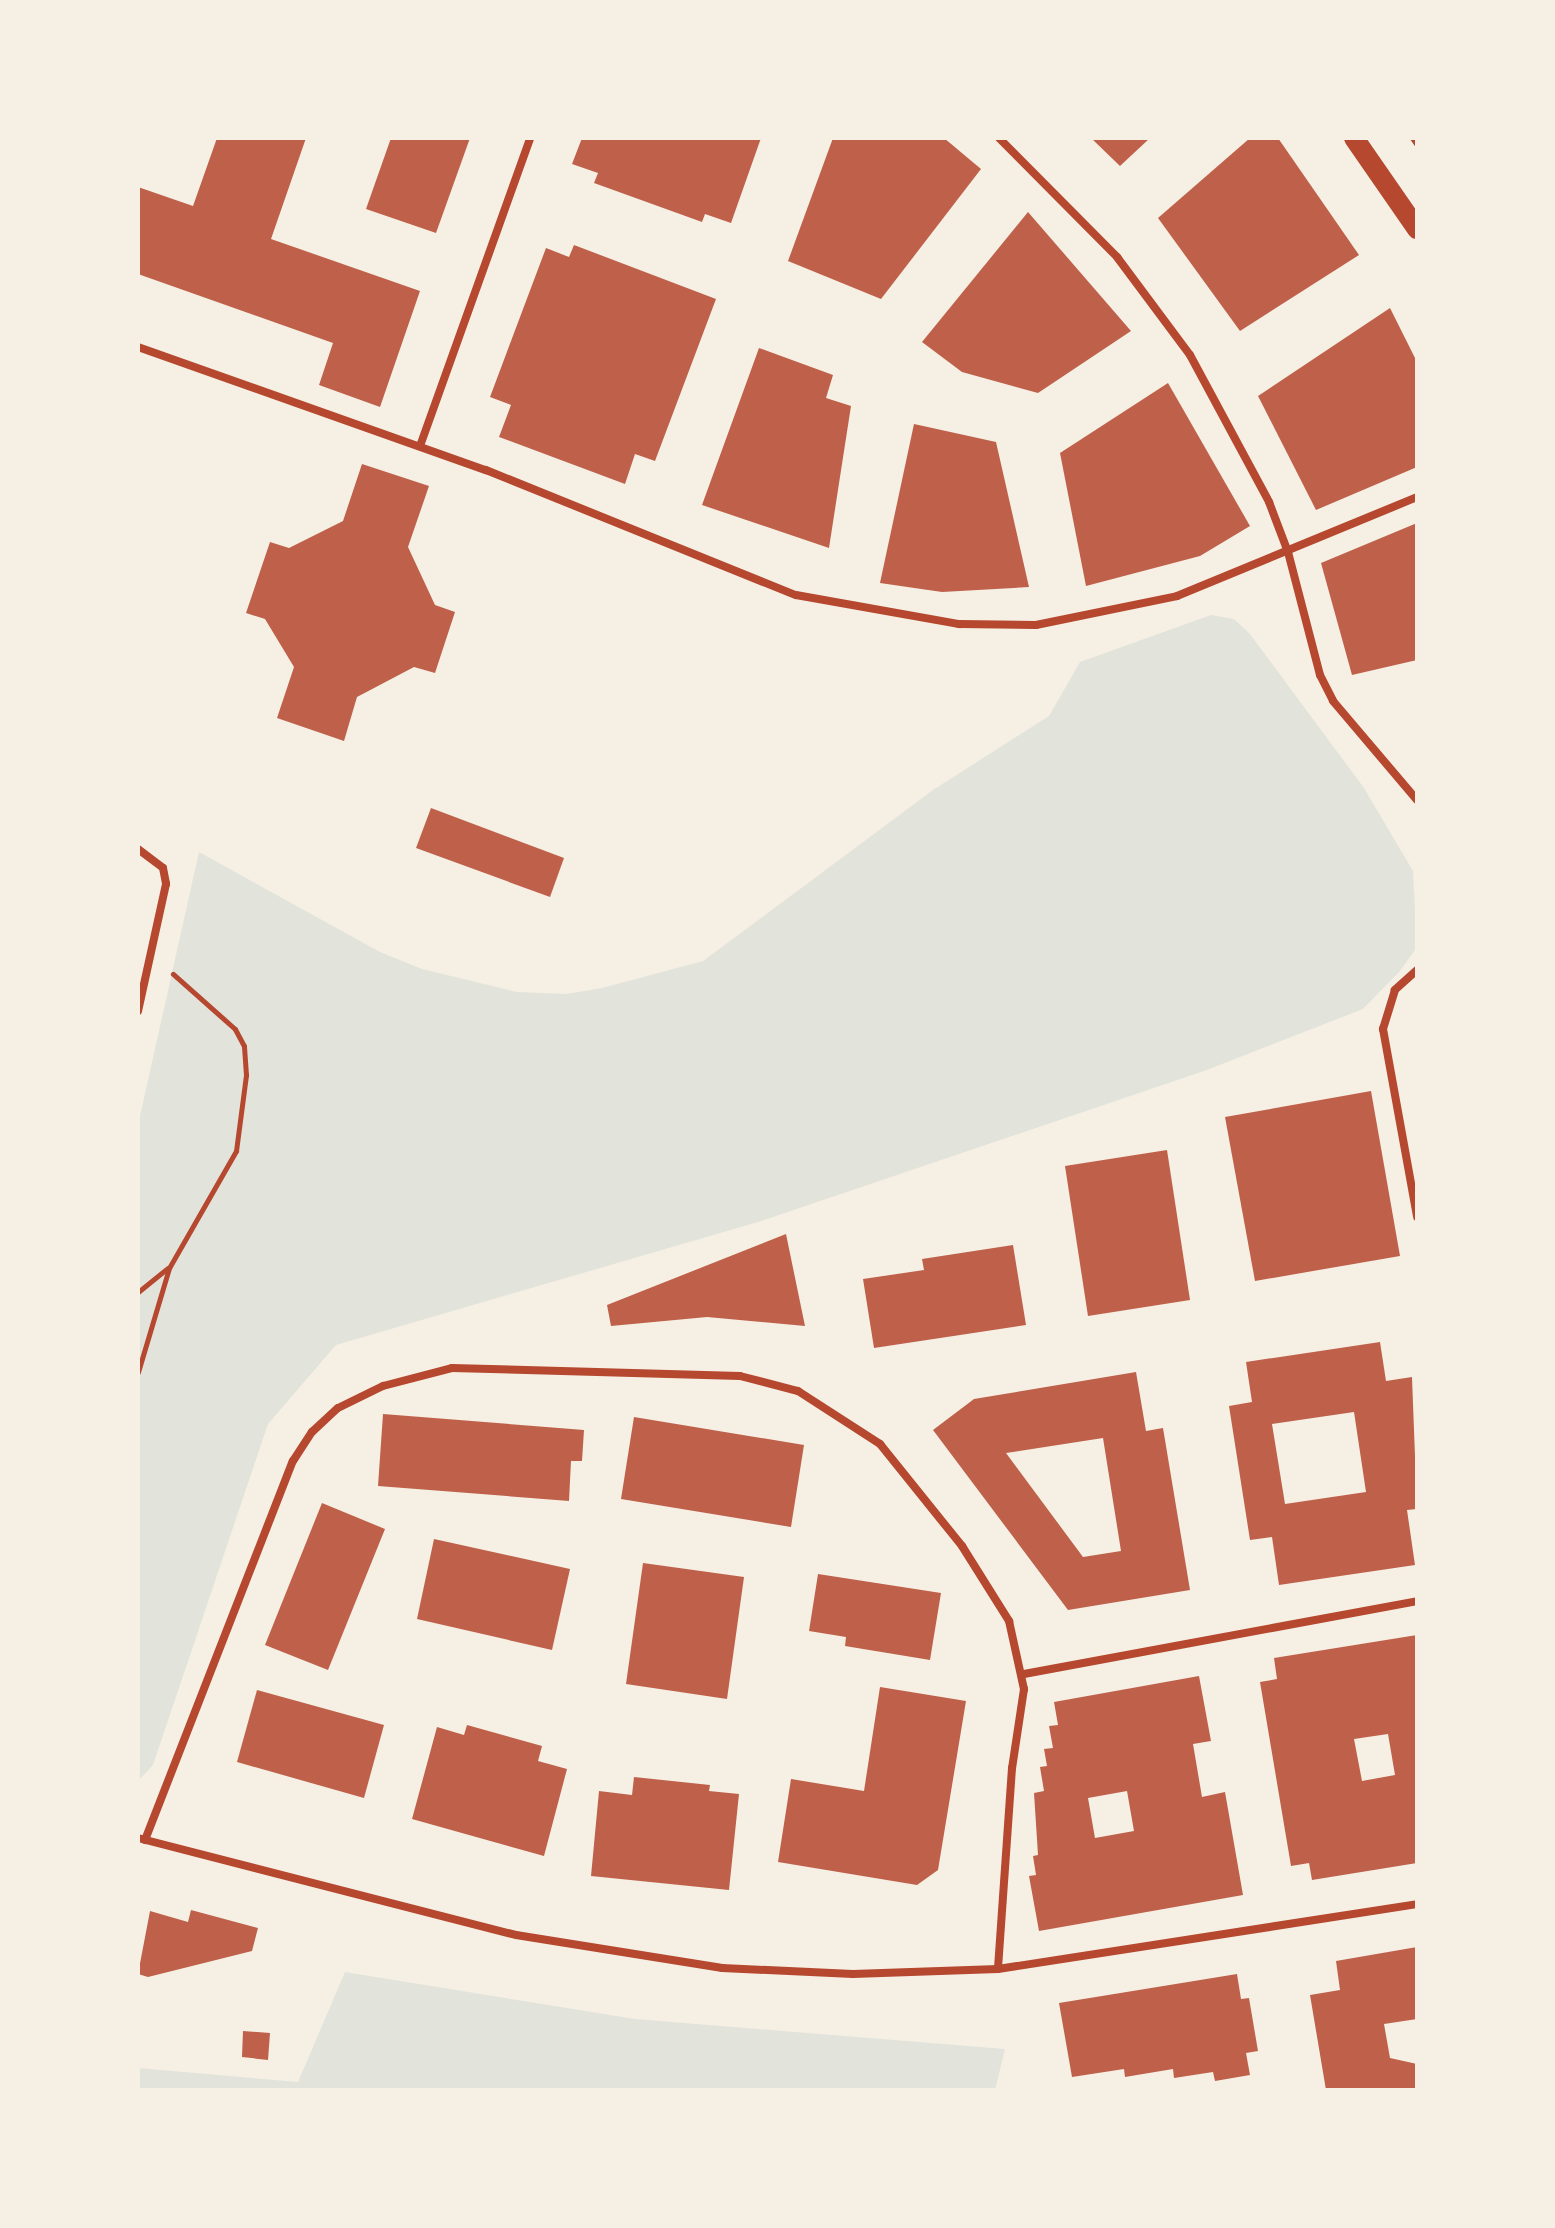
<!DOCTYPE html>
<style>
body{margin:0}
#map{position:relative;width:1555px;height:2228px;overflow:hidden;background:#f6efe4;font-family:"Varela Round",sans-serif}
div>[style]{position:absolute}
.green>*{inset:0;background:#e2e4dc}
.building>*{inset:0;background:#bf614a}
.path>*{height:5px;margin:-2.5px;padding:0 2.5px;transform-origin:2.5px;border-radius:2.5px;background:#b5482f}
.service>*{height:6px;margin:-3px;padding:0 3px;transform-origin:3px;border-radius:3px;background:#b5482f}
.minor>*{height:8px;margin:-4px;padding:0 4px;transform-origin:4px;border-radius:4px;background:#b5482f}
.primary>*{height:20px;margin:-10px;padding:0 10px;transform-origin:10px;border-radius:10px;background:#b5482f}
span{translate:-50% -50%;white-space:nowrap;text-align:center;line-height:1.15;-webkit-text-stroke:8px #f6efe4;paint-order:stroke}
.frame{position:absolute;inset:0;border:140px solid #f6efe4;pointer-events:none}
</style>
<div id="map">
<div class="green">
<div style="clip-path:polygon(1211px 615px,1234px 619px,1250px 634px,1364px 788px,1413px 871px,1417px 947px,1400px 971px,1363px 1009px,1204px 1071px,758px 1222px,336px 1345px,268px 1424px,153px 1765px,138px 1781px,138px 1125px,199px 852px,380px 952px,422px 969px,517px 992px,566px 994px,602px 988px,703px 961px,933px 790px,1049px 716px,1080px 662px)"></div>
<div style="clip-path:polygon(345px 1972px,635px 2019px,1005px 2049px,995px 2090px,138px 2090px,138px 2068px,298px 2082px)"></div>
</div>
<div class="building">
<div style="clip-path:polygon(217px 138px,306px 138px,271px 239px,420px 291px,380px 407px,319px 385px,333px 343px,138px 274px,138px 187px,193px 206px)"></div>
<div style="clip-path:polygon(391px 138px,470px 138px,436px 233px,366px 209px)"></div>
<div style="clip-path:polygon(582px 138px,761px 138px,731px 223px,705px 214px,702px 222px,594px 183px,598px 173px,572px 164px)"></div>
<div style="clip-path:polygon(833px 138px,944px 138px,981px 169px,881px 299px,788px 261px)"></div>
<div style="clip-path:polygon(1091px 138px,1150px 138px,1120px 166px)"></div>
<div style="clip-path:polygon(1250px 138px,1278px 138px,1359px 255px,1240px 331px,1158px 218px)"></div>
<div style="clip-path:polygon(1028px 212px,1131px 331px,1038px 393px,962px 372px,922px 342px)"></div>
<div style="clip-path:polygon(574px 245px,716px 299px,655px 461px,635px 454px,625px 484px,499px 437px,511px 405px,490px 397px,546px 248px,569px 257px)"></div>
<div style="clip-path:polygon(1390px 308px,1417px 362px,1417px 467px,1316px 510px,1258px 396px)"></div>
<div style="clip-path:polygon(759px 348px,833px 375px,826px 398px,851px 406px,829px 548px,702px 505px)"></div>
<div style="clip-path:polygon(1168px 383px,1250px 526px,1200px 556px,1086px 586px,1060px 453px)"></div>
<div style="clip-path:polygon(914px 424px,996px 442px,1029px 587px,942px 592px,880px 583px)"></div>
<div style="clip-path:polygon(362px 464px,429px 486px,408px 547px,435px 605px,455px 612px,435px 673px,414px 667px,357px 697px,344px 741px,277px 718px,294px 667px,265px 619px,246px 613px,270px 542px,289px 548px,343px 521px)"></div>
<div style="clip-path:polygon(1417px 523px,1417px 660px,1352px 675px,1321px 563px)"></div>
<div style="clip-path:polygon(431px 808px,564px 858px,550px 897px,416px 848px)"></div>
<div style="clip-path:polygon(1371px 1091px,1400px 1256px,1255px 1281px,1225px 1117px)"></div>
<div style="clip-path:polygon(1167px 1150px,1190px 1300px,1088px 1316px,1065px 1166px)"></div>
<div style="clip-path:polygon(786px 1234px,805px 1326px,707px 1317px,611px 1326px,607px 1305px)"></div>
<div style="clip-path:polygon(1013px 1245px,1026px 1325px,874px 1348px,863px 1279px,924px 1270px,922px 1259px)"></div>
<div style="clip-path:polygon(evenodd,1380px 1342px,1386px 1381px,1412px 1377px,1417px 1509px,1407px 1510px,1415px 1565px,1279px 1585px,1272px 1537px,1250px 1540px,1229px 1406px,1252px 1402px,1246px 1362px,1380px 1342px,1354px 1412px,1366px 1492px,1285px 1504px,1272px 1424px,1354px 1412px)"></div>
<div style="clip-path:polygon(evenodd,1136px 1372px,1146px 1431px,1163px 1428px,1190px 1590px,1068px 1610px,933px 1430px,974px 1399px,1136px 1372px,1103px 1438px,1121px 1551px,1083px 1557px,1006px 1453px,1103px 1438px)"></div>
<div style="clip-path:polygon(383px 1414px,584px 1430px,582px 1461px,571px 1461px,569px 1501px,378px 1486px)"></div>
<div style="clip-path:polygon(634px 1417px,804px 1445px,791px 1527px,621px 1499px)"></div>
<div style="clip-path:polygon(322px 1503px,385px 1529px,328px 1670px,265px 1645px)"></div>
<div style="clip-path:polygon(434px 1539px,570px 1569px,552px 1650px,417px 1619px)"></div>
<div style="clip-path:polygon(643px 1563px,744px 1577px,727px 1699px,626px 1684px)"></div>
<div style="clip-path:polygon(818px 1574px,941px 1593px,930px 1660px,845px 1646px,846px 1637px,809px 1631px)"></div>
<div style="clip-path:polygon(evenodd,1417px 1635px,1417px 1863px,1312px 1880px,1309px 1863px,1291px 1866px,1260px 1682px,1277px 1679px,1274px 1658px,1417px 1635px,1388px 1734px,1395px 1775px,1362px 1781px,1354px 1739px,1388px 1734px)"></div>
<div style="clip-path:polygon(evenodd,1199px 1676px,1211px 1741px,1193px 1744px,1202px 1797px,1225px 1792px,1243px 1895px,1039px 1931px,1029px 1876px,1036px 1875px,1033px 1856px,1038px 1855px,1034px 1793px,1044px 1791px,1040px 1767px,1047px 1766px,1044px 1749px,1053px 1748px,1049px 1726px,1058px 1725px,1054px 1702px,1199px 1676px,1127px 1791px,1134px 1831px,1095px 1838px,1088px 1798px,1127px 1791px)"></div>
<div style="clip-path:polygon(880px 1687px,966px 1701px,938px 1870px,917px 1885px,778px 1862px,791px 1779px,864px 1791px)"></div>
<div style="clip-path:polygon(257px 1690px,384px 1725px,364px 1798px,237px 1762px)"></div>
<div style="clip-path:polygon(467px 1725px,542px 1746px,538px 1761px,567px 1769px,544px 1856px,412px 1819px,437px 1727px,464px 1735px)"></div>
<div style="clip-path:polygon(634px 1777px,710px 1785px,709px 1791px,739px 1794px,729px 1890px,591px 1876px,599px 1791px,632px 1795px)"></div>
<div style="clip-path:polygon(191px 1910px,258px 1928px,252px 1951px,148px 1977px,138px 1974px,150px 1911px,188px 1922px)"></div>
<div style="clip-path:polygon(1417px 1947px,1417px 2019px,1384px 2024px,1390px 2058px,1417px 2064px,1417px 2090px,1326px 2090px,1310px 1995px,1340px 1990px,1336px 1961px)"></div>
<div style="clip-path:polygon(1237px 1974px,1241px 1999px,1249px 1998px,1258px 2051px,1246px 2053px,1250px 2075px,1215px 2081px,1213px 2072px,1174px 2078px,1173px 2069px,1125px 2077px,1124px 2069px,1072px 2077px,1059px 2003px)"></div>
<div style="clip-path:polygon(243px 2031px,270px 2033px,268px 2060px,242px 2057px)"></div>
</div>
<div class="path">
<div style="left:138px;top:1292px;width:38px;rotate:-39deg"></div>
<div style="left:138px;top:1372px;width:109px;rotate:-73.4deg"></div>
<div style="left:169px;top:1268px;width:135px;rotate:-60.2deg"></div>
<div style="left:236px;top:1151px;width:77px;rotate:-82.5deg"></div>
<div style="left:246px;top:1075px;width:29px;rotate:-94deg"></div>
<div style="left:244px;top:1046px;width:19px;rotate:-118deg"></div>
<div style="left:235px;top:1029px;width:83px;rotate:-138.4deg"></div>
</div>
<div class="service">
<div style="left:1413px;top:138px;width:7px;rotate:56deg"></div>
</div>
<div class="minor">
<div style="left:999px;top:138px;width:168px;rotate:45.2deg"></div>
<div style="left:1117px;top:257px;width:122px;rotate:53.3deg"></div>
<div style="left:1190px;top:355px;width:167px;rotate:61.7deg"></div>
<div style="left:1269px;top:502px;width:53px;rotate:69.2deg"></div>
<div style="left:1288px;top:552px;width:127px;rotate:75.4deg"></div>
<div style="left:1320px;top:675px;width:29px;rotate:63deg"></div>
<div style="left:1333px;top:701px;width:130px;rotate:49.7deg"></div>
<div style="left:138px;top:347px;width:369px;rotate:19.5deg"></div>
<div style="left:486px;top:470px;width:334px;rotate:22deg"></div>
<div style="left:796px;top:595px;width:166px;rotate:10.1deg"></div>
<div style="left:959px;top:624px;width:77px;rotate:0.7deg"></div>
<div style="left:1036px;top:625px;width:144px;rotate:-11.6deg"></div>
<div style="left:1177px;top:596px;width:260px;rotate:-22.4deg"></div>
<div style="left:420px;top:446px;width:327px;rotate:-70.3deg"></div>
<div style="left:138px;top:849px;width:31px;rotate:37deg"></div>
<div style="left:163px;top:868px;width:16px;rotate:79deg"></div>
<div style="left:166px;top:884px;width:130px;rotate:102.4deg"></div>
<div style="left:1417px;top:970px;width:30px;rotate:138deg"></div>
<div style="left:1395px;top:990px;width:41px;rotate:107.1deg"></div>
<div style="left:1383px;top:1029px;width:191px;rotate:79.7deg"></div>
<div style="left:1024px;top:1674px;width:400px;rotate:-10.5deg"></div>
<div style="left:138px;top:1838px;width:390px;rotate:14.4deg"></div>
<div style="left:516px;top:1935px;width:209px;rotate:9.1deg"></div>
<div style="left:722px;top:1968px;width:131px;rotate:2.6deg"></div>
<div style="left:853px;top:1974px;width:145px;rotate:-2deg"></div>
<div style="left:998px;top:1969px;width:424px;rotate:-8.8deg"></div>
<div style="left:145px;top:1840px;width:407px;rotate:-68.7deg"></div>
<div style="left:293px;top:1461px;width:35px;rotate:-57deg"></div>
<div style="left:312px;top:1432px;width:35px;rotate:-43deg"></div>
<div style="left:338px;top:1408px;width:50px;rotate:-26.1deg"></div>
<div style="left:383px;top:1386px;width:71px;rotate:-14.6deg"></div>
<div style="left:452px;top:1368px;width:288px;rotate:1.6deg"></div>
<div style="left:740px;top:1376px;width:60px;rotate:14.5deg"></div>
<div style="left:798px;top:1391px;width:98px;rotate:32.9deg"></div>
<div style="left:880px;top:1444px;width:131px;rotate:51.2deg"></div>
<div style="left:962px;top:1546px;width:89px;rotate:57.9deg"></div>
<div style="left:1009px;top:1621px;width:70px;rotate:77.6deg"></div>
<div style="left:1024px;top:1689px;width:80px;rotate:98.6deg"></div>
<div style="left:1012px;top:1768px;width:201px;rotate:94deg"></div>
</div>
<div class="primary">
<div style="left:1354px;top:138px;width:111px;rotate:55.3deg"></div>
</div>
<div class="frame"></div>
</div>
